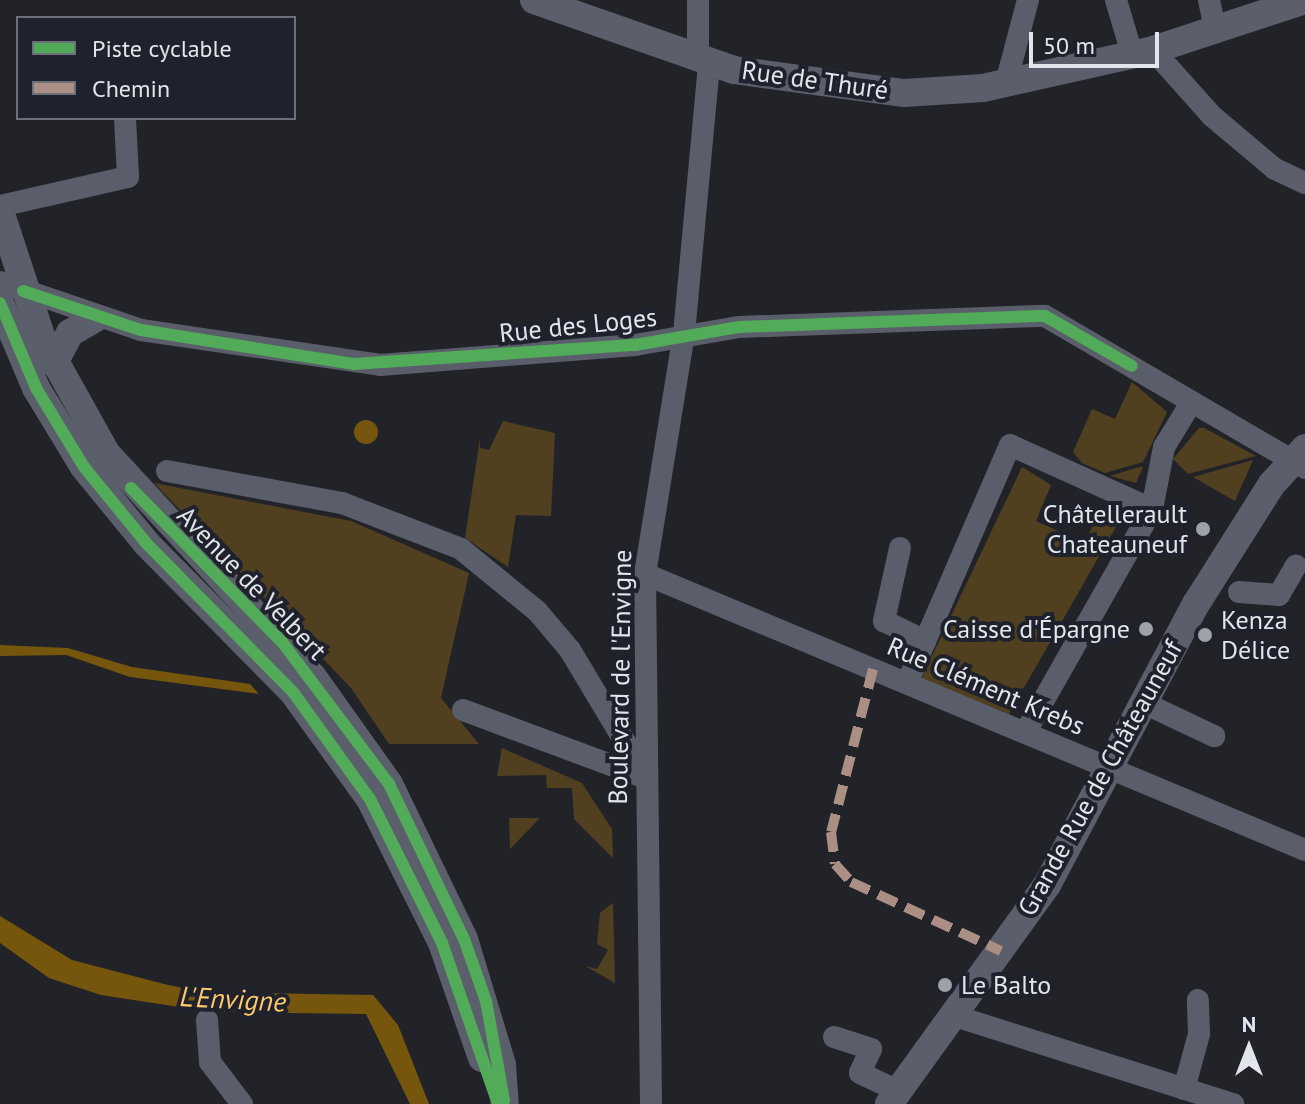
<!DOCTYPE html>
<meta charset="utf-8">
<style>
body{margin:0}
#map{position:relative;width:1305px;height:1104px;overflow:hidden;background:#222329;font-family:"PT Sans",sans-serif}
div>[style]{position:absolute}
.green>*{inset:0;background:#51401f}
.water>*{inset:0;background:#76550d}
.round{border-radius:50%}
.minor>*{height:22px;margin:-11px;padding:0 11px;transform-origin:11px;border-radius:11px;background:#5a5e6a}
.major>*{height:28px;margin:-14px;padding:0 14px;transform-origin:14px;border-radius:14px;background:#5b5e6b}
.quiet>*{height:10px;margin-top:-5px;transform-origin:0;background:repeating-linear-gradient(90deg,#ac8f84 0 20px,transparent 0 30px)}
.cycleway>*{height:12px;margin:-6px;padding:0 6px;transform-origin:6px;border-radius:6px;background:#51ab58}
.dots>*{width:22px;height:22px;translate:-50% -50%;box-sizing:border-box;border:4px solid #1f222c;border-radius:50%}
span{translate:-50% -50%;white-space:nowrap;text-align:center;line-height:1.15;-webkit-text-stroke:8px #1f222c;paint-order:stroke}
.street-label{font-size:26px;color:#e3e5ec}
.poi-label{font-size:26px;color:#e3e5ec}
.right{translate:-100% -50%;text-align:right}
.left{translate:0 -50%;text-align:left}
.water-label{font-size:28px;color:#fdc969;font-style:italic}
.legend{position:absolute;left:16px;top:16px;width:280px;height:104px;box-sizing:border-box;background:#1f222c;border:2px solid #6d7079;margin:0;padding:10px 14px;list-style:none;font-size:24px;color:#e3e5ec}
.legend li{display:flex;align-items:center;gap:16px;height:40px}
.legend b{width:40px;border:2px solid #6d7079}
.north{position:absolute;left:1209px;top:1008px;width:80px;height:80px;-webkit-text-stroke:6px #1f222c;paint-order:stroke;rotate:0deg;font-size:22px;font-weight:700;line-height:32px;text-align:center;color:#e3e5ec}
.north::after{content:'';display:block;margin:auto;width:28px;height:36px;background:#e3e5ec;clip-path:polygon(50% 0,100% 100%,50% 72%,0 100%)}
.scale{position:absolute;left:1029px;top:32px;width:130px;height:36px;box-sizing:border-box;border:4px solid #e3e5ec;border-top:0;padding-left:10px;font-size:24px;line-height:28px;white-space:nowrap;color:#e3e5ec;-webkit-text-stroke:6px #1f222c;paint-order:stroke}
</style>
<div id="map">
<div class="green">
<div style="clip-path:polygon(1132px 382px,1167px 412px,1143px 462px,1105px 473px,1082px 463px,1073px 452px,1092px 409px,1115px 419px)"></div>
<div style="clip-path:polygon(503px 421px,555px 433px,551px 516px,516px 515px,508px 567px,465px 538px,480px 438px,480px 448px,489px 450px)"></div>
<div style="clip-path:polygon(1199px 428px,1204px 428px,1256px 456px,1188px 474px,1173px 459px)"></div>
<div style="clip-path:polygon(1253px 460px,1235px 501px,1193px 477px)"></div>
<div style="clip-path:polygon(1022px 467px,1051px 485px,1036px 521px,1085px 543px,1101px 507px,1121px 518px,1009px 714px,921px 679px)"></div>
<div style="clip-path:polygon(1143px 467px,1136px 483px,1110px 476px,1139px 467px)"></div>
<div style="clip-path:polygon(154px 483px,351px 521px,469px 573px,441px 698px,479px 744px,389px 744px,351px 688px)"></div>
<div style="clip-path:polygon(502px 748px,582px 783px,612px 829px,613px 858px,574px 819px,572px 788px,547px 788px,546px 775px,497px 776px)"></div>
<div style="clip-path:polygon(509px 818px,540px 818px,510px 849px)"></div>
<div style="clip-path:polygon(613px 903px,615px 983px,585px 966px,597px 969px,608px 950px,597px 944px,600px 913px)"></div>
</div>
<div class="water">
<div class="round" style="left:354px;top:420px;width:24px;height:24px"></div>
<div style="clip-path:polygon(0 645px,68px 648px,132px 667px,250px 684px,259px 694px,130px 677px,66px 655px,0 656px)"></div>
<div style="clip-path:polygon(0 916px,72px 960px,164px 984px,201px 992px,373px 995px,398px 1025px,429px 1104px,410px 1104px,366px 1014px,212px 1012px,101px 995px,49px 978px,0 943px)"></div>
</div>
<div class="minor">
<div style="left:1116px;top:0;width:56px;rotate:73.5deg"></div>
<div style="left:1209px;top:0;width:30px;rotate:78deg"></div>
<div style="left:1153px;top:50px;width:89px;rotate:48.2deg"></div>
<div style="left:1212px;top:116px;width:82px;rotate:40.1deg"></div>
<div style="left:1275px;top:169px;width:33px;rotate:25deg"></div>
<div style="left:698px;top:58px;width:58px;rotate:-90deg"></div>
<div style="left:1006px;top:83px;width:86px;rotate:-75.2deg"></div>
<div style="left:0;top:206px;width:131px;rotate:-12.8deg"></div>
<div style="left:128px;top:177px;width:59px;rotate:-92.9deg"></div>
<div style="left:0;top:282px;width:149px;rotate:18.8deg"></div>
<div style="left:141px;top:330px;width:242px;rotate:8.3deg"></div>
<div style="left:380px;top:365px;width:256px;rotate:-4.5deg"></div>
<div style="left:635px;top:345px;width:106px;rotate:-9.8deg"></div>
<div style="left:739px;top:327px;width:306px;rotate:-2.1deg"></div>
<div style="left:1045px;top:316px;width:301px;rotate:30.3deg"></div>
<div style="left:167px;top:471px;width:178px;rotate:10.4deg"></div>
<div style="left:342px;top:503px;width:128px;rotate:21.1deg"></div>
<div style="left:461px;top:549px;width:98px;rotate:39.2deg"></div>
<div style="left:537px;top:611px;width:51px;rotate:49.8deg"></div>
<div style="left:570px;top:650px;width:148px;rotate:59.1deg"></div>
<div style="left:900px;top:548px;width:75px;rotate:102.4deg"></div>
<div style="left:884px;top:621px;width:46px;rotate:26deg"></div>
<div style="left:645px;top:574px;width:715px;rotate:22.69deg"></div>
<div style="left:1239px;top:592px;width:40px;rotate:4.3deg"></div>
<div style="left:1279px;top:595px;width:34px;rotate:-60deg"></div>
<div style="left:907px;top:683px;width:259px;rotate:-66.6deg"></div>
<div style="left:1010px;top:445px;width:156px;rotate:24.3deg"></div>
<div style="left:1142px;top:702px;width:80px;rotate:25.3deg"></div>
<div style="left:463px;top:710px;width:195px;rotate:20.4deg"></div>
<div style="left:1025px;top:733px;width:257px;rotate:-60.4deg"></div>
<div style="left:1152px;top:509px;width:63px;rotate:-79deg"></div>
<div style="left:1164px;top:447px;width:52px;rotate:-58.5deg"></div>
<div style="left:955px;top:1016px;width:292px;rotate:17.6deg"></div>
<div style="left:207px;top:1020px;width:42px;rotate:85.9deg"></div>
<div style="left:210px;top:1062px;width:53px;rotate:52.7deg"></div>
<div style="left:834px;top:1037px;width:39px;rotate:18deg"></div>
<div style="left:871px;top:1049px;width:26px;rotate:115deg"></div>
<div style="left:860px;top:1073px;width:42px;rotate:25.3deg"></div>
<div style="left:1184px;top:1089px;width:57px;rotate:-74.7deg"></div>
<div style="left:1199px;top:1034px;width:34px;rotate:-92deg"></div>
<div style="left:651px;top:1104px;width:530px;rotate:-90.65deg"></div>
<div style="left:645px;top:574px;width:243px;rotate:-80.8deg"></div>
<div style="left:684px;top:334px;width:273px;rotate:-84.7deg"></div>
</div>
<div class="major">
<div style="left:534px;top:0;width:212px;rotate:19.3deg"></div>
<div style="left:734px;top:70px;width:172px;rotate:7.7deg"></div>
<div style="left:904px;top:93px;width:79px;rotate:-3.6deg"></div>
<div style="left:983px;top:88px;width:174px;rotate:-12.6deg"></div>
<div style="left:1153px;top:50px;width:160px;rotate:-18.2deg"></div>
<div style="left:0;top:211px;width:132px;rotate:71.8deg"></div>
<div style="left:41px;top:336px;width:134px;rotate:60.9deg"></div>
<div style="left:106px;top:453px;width:304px;rotate:47.3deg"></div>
<div style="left:312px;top:676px;width:133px;rotate:54.5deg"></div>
<div style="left:389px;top:784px;width:172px;rotate:64.2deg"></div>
<div style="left:464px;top:939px;width:132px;rotate:73.2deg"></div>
<div style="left:502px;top:1065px;width:39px;rotate:86deg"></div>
<div style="left:0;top:303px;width:92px;rotate:67deg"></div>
<div style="left:36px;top:388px;width:92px;rotate:58.7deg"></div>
<div style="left:84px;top:467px;width:99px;rotate:50.7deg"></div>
<div style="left:147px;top:544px;width:208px;rotate:45.4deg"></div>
<div style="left:293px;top:692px;width:132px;rotate:54.3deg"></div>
<div style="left:370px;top:799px;width:161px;rotate:63.4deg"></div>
<div style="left:442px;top:943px;width:122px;rotate:70.8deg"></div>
<div style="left:54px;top:363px;width:34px;rotate:-62deg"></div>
<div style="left:70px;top:333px;width:28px;rotate:-30deg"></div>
<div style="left:889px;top:1104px;width:270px;rotate:-54.2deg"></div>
<div style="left:1047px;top:885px;width:318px;rotate:-62.1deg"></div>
<div style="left:1196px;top:604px;width:142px;rotate:-57.7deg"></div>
<div style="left:1272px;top:484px;width:49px;rotate:-47.5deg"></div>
</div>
<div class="quiet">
<div style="left:873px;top:669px;width:168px;rotate:104.4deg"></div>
<div style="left:831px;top:832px;width:32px;rotate:83deg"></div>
<div style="left:835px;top:864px;width:24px;rotate:48deg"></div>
<div style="left:851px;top:882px;width:165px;rotate:24.7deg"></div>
</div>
<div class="cycleway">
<div style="left:23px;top:291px;width:124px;rotate:18.3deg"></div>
<div style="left:141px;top:330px;width:216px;rotate:9.1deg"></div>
<div style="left:354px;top:364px;width:282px;rotate:-3.9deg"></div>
<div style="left:635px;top:345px;width:106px;rotate:-9.8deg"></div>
<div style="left:739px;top:327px;width:306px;rotate:-2.1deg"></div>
<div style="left:1045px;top:316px;width:100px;rotate:29.9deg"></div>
<div style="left:0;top:303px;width:92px;rotate:67deg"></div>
<div style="left:36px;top:388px;width:92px;rotate:58.7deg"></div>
<div style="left:84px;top:467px;width:99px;rotate:50.7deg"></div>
<div style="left:147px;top:544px;width:208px;rotate:45.4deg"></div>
<div style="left:293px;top:692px;width:132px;rotate:54.3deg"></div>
<div style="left:370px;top:799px;width:161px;rotate:63.4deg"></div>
<div style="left:442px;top:943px;width:170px;rotate:70.8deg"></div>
<div style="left:131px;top:488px;width:216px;rotate:45.6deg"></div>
<div style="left:282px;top:642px;width:178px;rotate:53deg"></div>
<div style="left:389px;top:784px;width:172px;rotate:64.2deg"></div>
<div style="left:464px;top:939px;width:66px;rotate:70.5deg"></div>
<div style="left:486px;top:1001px;width:101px;rotate:79.7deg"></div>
</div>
<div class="dots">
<div style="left:1203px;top:529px;background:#9fa1a8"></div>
<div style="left:1146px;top:629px;background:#9fa1a8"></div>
<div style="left:1205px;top:635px;background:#9fa1a8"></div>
<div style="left:945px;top:985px;background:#9fa1a8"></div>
</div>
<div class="street-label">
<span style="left:815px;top:80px;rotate:8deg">Rue de Thuré</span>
<span style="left:578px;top:325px;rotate:-6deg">Rue des Loges</span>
<span style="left:252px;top:583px;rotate:46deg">Avenue de Velbert</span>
<span style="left:620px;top:677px;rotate:-89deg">Boulevard de l'Envigne</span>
<span style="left:986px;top:686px;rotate:23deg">Rue Clément Krebs</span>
<span style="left:1100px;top:778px;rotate:-61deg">Grande Rue de Châteauneuf</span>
</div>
<div class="poi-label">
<span class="right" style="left:1187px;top:529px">Châtellerault<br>Chateauneuf</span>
<span class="left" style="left:1221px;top:635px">Kenza<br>Délice</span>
<span class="right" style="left:1130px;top:629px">Caisse d'Épargne</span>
<span class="left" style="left:961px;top:985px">Le Balto</span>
</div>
<div class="water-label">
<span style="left:233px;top:999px;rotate:3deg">L'Envigne</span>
</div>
<ul class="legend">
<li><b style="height:10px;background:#51ab58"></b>Piste cyclable</li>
<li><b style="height:10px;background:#ac8f84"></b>Chemin</li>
</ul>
<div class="north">N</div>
<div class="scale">50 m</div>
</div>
